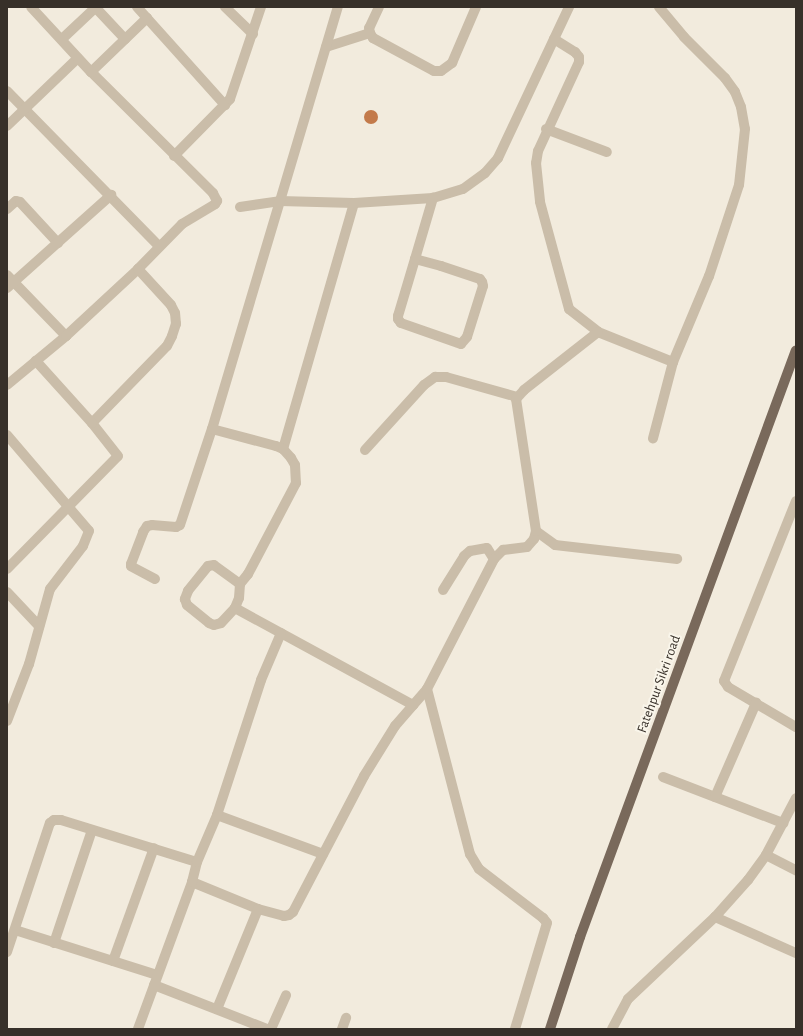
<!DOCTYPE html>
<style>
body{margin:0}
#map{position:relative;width:803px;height:1036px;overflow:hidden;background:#f2ebdd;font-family:"Alegreya Sans",sans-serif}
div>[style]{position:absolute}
.building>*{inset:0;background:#c37a4a}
.round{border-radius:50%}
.minor>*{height:10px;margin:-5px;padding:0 5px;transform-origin:5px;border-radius:5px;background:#cabda9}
.major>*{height:10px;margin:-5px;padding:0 5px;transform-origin:5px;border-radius:5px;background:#79695b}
span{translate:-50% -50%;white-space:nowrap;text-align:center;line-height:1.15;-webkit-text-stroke:4px #f9f5ea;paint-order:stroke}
.street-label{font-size:14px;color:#373029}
.frame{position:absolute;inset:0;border:8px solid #373029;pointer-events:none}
</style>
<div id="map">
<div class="building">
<div class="round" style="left:364px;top:110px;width:14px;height:14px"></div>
</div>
<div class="minor">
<div style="left:95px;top:7px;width:44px;rotate:46.8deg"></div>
<div style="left:137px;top:7px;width:132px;rotate:48.1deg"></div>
<div style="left:225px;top:7px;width:39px;rotate:44deg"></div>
<div style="left:379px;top:7px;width:23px;rotate:115deg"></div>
<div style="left:369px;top:28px;width:5px;rotate:79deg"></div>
<div style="left:370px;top:33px;width:6px;rotate:59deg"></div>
<div style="left:373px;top:38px;width:69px;rotate:28.4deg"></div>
<div style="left:434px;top:71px;width:7px"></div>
<div style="left:441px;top:71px;width:14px;rotate:-36deg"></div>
<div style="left:452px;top:63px;width:61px;rotate:-66.8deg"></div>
<div style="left:659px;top:7px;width:39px;rotate:50deg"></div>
<div style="left:684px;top:37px;width:58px;rotate:45deg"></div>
<div style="left:725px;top:78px;width:17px;rotate:54deg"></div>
<div style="left:735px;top:92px;width:16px;rotate:68deg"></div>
<div style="left:741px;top:107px;width:22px;rotate:80deg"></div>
<div style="left:745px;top:129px;width:56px;rotate:96.1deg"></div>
<div style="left:739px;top:185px;width:96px;rotate:108.2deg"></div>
<div style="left:709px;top:276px;width:93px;rotate:112.7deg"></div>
<div style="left:62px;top:39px;width:47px;rotate:-43.3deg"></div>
<div style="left:554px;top:39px;width:25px;rotate:32deg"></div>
<div style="left:575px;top:52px;width:6px;rotate:51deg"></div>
<div style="left:579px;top:57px;width:5px;rotate:90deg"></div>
<div style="left:579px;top:62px;width:98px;rotate:114.7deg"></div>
<div style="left:538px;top:151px;width:12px;rotate:99deg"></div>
<div style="left:536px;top:163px;width:39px;rotate:84deg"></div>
<div style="left:540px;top:202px;width:111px;rotate:74.8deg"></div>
<div style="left:569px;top:309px;width:37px;rotate:38deg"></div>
<div style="left:598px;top:332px;width:81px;rotate:21.8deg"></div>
<div style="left:673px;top:362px;width:79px;rotate:104.7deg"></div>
<div style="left:326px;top:47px;width:46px;rotate:-17.7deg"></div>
<div style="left:91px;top:72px;width:78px;rotate:-44deg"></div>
<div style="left:7px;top:91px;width:217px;rotate:45.6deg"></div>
<div style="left:7px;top:126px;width:98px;rotate:-43.8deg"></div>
<div style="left:546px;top:129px;width:65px;rotate:20.7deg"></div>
<div style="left:174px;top:156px;width:80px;rotate:-45.5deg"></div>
<div style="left:230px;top:99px;width:97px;rotate:-71.4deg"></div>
<div style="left:240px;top:207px;width:40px;rotate:-8.5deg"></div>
<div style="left:280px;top:201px;width:74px;rotate:1.5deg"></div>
<div style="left:354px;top:203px;width:79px;rotate:-3.6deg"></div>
<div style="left:433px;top:198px;width:31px;rotate:-17deg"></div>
<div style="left:463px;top:189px;width:27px;rotate:-36deg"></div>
<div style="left:485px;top:173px;width:20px;rotate:-49deg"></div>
<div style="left:498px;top:158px;width:167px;rotate:-64.8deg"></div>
<div style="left:7px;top:209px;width:12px;rotate:-42deg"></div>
<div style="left:16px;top:201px;width:4px;rotate:14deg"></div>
<div style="left:20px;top:202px;width:56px;rotate:47.2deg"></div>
<div style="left:415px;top:259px;width:27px;rotate:15deg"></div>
<div style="left:441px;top:266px;width:41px;rotate:18.4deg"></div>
<div style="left:480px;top:279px;width:4px;rotate:56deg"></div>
<div style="left:482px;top:282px;width:4px;rotate:76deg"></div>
<div style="left:483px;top:286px;width:53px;rotate:107.4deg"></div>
<div style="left:467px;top:337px;width:9px;rotate:131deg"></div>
<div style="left:461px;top:344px;width:64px;rotate:-160.7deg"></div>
<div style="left:401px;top:323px;width:5px;rotate:-127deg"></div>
<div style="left:398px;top:319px;width:3px;rotate:-90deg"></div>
<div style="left:398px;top:316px;width:59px;rotate:-73.4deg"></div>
<div style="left:415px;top:259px;width:64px;rotate:-73.6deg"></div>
<div style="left:7px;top:275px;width:85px;rotate:46deg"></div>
<div style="left:7px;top:288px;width:140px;rotate:-41.8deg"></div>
<div style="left:7px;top:385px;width:77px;rotate:-39.7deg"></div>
<div style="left:66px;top:336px;width:98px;rotate:-42.9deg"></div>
<div style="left:138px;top:269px;width:63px;rotate:-45.6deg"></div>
<div style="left:182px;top:224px;width:39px;rotate:-31deg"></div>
<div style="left:215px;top:204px;width:4px;rotate:-56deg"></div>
<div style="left:217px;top:201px;width:9px;rotate:-117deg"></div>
<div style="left:213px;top:193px;width:172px;rotate:-135.2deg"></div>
<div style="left:91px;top:72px;width:88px;rotate:-132.7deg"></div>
<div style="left:92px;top:423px;width:107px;rotate:-45.8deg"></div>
<div style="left:167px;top:346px;width:11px;rotate:-63deg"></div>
<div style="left:172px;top:336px;width:13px;rotate:-72deg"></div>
<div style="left:176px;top:324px;width:11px;rotate:-95deg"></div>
<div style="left:175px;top:313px;width:9px;rotate:-117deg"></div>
<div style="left:171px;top:305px;width:49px;rotate:-132.5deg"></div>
<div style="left:212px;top:429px;width:440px;rotate:-73.4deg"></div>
<div style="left:7px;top:435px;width:126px;rotate:49.5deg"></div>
<div style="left:89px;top:531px;width:16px;rotate:112deg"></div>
<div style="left:83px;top:546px;width:54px;rotate:127.5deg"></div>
<div style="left:50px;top:589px;width:78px;rotate:105.6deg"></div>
<div style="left:29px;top:664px;width:61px;rotate:111.1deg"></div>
<div style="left:283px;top:449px;width:256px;rotate:-73.9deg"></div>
<div style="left:365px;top:450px;width:88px;rotate:-47.8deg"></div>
<div style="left:424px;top:385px;width:14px;rotate:-36deg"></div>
<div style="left:435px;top:377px;width:11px"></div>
<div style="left:446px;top:377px;width:74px;rotate:15.7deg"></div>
<div style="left:796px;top:501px;width:194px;rotate:111.8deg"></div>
<div style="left:724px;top:681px;width:7px;rotate:56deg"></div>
<div style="left:728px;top:687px;width:79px;rotate:30.5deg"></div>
<div style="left:536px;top:531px;width:24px;rotate:36deg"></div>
<div style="left:555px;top:545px;width:123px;rotate:6.5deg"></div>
<div style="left:7px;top:569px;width:158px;rotate:-45.5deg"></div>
<div style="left:118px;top:456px;width:42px;rotate:-128.2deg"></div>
<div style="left:92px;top:423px;width:84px;rotate:-132.1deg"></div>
<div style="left:155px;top:579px;width:27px;rotate:-152deg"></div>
<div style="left:131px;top:566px;width:2px;rotate:-90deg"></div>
<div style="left:131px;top:564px;width:34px;rotate:-69deg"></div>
<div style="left:143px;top:532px;width:7px;rotate:-56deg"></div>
<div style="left:147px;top:526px;width:5px;rotate:-11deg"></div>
<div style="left:152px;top:525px;width:24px;rotate:5deg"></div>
<div style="left:176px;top:527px;width:4px;rotate:-27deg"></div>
<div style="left:180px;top:525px;width:101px;rotate:-71.6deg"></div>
<div style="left:212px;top:429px;width:66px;rotate:14.9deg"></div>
<div style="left:276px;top:446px;width:8px;rotate:23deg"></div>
<div style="left:283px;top:449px;width:12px;rotate:48deg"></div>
<div style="left:291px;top:458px;width:8px;rotate:60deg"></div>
<div style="left:295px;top:465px;width:18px;rotate:87deg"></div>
<div style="left:296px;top:483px;width:103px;rotate:117.8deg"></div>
<div style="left:248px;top:574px;width:13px;rotate:129deg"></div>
<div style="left:240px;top:584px;width:14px;rotate:94deg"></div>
<div style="left:239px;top:598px;width:11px;rotate:112deg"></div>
<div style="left:240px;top:584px;width:32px;rotate:-144deg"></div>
<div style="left:214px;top:565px;width:6px;rotate:171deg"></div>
<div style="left:208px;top:566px;width:32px;rotate:129deg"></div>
<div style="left:188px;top:591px;width:9px;rotate:111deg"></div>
<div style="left:185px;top:599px;width:6px;rotate:72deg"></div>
<div style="left:187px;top:605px;width:28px;rotate:39deg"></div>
<div style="left:209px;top:623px;width:5px;rotate:22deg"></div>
<div style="left:214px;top:625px;width:7px;rotate:-16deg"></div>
<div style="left:221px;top:623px;width:21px;rotate:-47deg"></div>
<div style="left:235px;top:608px;width:203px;rotate:28.6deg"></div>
<div style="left:443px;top:590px;width:40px;rotate:-58deg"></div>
<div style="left:464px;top:556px;width:8px;rotate:-40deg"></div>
<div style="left:470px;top:551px;width:17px;rotate:-10deg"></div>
<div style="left:487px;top:548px;width:13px;rotate:58deg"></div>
<div style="left:494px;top:559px;width:13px;rotate:-45deg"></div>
<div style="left:503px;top:550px;width:24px;rotate:-7deg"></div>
<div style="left:527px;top:547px;width:11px;rotate:-49deg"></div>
<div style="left:534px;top:539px;width:8px;rotate:-76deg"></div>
<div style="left:536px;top:531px;width:134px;rotate:-98.6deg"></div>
<div style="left:516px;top:399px;width:12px;rotate:-48deg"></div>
<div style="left:524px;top:390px;width:94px;rotate:-38.1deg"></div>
<div style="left:7px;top:592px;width:47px;rotate:46.7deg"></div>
<div style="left:427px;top:689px;width:171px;rotate:75.4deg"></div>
<div style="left:470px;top:854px;width:17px;rotate:59deg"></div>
<div style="left:479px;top:869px;width:81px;rotate:37.4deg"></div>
<div style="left:543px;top:918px;width:6px;rotate:51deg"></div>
<div style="left:547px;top:923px;width:111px;rotate:106.8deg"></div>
<div style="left:663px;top:777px;width:129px;rotate:21deg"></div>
<div style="left:715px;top:797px;width:103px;rotate:-66.4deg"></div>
<div style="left:217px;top:815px;width:113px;rotate:20.2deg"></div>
<div style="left:766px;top:855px;width:34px;rotate:27deg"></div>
<div style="left:192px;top:882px;width:71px;rotate:22.2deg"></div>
<div style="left:258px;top:909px;width:27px;rotate:15deg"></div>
<div style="left:284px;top:916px;width:5px;rotate:-11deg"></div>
<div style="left:289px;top:915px;width:5px;rotate:-37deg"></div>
<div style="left:293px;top:912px;width:153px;rotate:-62.4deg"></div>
<div style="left:364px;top:776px;width:59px;rotate:-58.2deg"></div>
<div style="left:395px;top:726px;width:49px;rotate:-49.1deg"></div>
<div style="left:427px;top:689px;width:146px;rotate:-62.7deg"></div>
<div style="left:715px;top:917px;width:89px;rotate:24deg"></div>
<div style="left:15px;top:930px;width:149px;rotate:17.6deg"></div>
<div style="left:54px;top:943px;width:119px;rotate:-71.4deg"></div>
<div style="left:7px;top:952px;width:136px;rotate:-71.6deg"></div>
<div style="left:50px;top:823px;width:5px;rotate:-37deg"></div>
<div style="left:54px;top:820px;width:7px"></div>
<div style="left:61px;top:820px;width:142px;rotate:17.2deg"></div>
<div style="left:113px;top:961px;width:120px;rotate:-70.1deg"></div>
<div style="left:154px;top:985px;width:121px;rotate:21.3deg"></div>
<div style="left:217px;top:1009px;width:108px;rotate:-67.7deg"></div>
<div style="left:138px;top:1029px;width:157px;rotate:-69.8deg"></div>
<div style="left:192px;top:882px;width:21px;rotate:-76deg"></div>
<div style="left:197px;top:862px;width:51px;rotate:-66.9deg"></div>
<div style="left:217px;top:815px;width:142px;rotate:-71.9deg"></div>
<div style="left:261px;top:680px;width:51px;rotate:-66.9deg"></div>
<div style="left:271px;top:1029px;width:37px;rotate:-66deg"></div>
<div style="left:342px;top:1029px;width:12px;rotate:-70deg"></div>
<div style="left:612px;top:1029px;width:34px;rotate:-62deg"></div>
<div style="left:628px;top:999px;width:120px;rotate:-43.3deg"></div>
<div style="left:715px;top:917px;width:50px;rotate:-48.3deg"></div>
<div style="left:748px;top:880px;width:31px;rotate:-54deg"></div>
<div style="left:766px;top:855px;width:64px;rotate:-62.2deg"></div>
</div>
<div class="major">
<div style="left:550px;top:1029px;width:97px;rotate:-71.9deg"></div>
<div style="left:580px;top:937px;width:625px;rotate:-69.8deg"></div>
</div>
<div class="street-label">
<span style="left:659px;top:684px;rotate:-70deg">Fatehpur Sikri road</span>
</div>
<div class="frame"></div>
</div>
